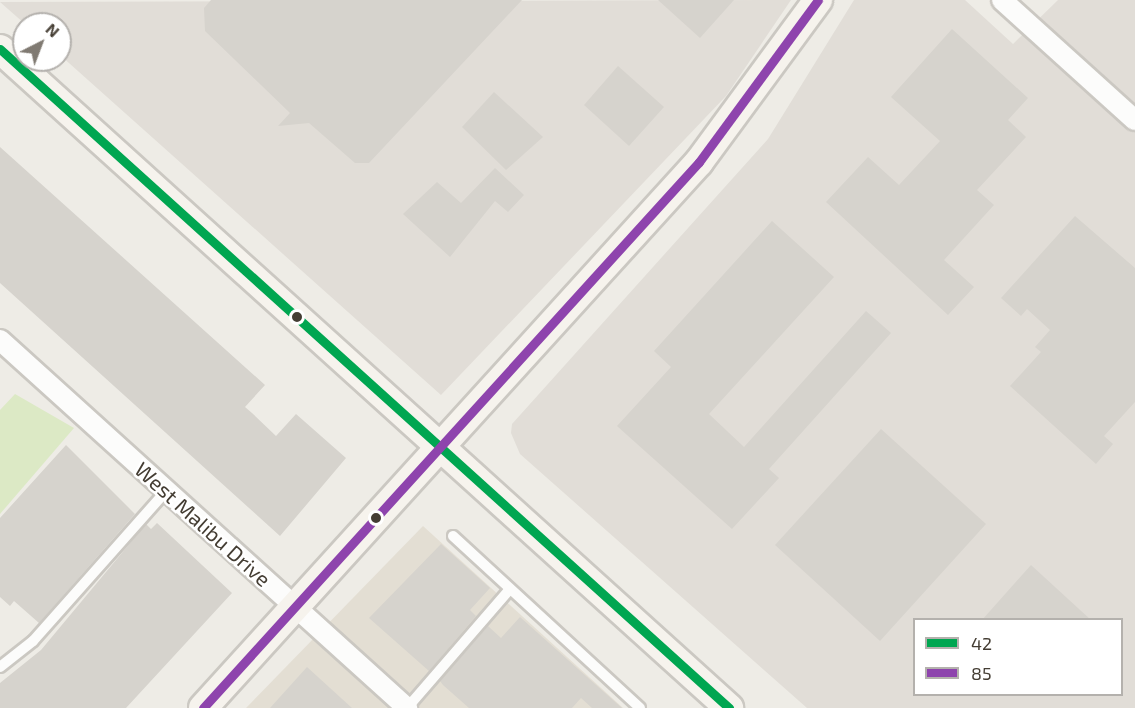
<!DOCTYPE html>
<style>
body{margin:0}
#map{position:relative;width:1135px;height:708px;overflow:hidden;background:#eeece6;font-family:"Exo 2",sans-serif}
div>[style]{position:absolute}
.residential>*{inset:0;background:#e3ded3}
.industrial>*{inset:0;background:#e1ddd7}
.green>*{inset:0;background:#dce9c5}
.building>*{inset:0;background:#d6d3cd}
.roads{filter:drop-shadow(2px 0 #cbc8c2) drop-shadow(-2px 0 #cbc8c2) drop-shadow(0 2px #cbc8c2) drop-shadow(0 -2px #cbc8c2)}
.lane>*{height:10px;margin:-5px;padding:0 5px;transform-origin:5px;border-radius:5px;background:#fcfcfb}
.street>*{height:20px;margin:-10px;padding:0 10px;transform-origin:10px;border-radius:10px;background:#fcfcfb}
.secondary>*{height:28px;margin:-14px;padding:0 14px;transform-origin:14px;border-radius:14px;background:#f6f3ed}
.bus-1>*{height:9px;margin:-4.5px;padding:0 4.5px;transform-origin:4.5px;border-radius:4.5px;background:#00a651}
.bus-2>*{height:9px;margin:-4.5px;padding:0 4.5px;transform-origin:4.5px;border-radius:4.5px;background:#8e44ad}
.dots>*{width:16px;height:16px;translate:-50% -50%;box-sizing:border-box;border:3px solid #fff;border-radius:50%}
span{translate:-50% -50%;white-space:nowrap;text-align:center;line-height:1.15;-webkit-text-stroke:5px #fff;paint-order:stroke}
.street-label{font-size:21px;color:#443d33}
.legend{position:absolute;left:913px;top:618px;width:210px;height:78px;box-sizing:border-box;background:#fff;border:2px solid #b4b1ad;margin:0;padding:8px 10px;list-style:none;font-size:18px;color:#443d33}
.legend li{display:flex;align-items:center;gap:12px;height:30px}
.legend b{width:30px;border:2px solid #b4b1ad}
.north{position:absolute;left:12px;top:12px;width:60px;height:60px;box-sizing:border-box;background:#fff;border:2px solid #b4b1ad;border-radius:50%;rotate:42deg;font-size:16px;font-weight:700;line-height:24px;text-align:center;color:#443d33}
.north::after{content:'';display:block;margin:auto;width:21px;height:27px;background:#807a72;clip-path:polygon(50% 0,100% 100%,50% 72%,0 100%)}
</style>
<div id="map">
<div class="residential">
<div style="clip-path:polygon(423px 526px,623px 708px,246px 708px)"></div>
</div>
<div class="industrial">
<div style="clip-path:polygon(791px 0,726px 96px,441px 395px,60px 55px,60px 24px,25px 24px,0 2px)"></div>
<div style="clip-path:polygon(evenodd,854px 0,965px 0,1013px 44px,1058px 0,1135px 0,1135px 708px,807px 708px,520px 454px,511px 433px,512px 424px,768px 139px,854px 0,914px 620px,1122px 620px,1122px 694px,914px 694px,914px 620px)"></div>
</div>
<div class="green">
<div style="clip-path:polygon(15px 394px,74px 428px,0 514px,0 410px)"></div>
</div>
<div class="building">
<div style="clip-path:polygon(211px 0,522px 0,369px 163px,355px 163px,309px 123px,278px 126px,290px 113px,205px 31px,204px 8px)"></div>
<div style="clip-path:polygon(658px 0,734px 0,700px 38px)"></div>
<div style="clip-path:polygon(952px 29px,1028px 98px,1008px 120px,1026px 137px,977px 190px,994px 205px,944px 260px,974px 287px,948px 315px,826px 202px,868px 157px,899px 185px,940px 141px,891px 97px)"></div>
<div style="clip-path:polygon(618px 66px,664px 107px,629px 146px,584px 105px)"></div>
<div style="clip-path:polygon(494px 92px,543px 137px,506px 170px,462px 127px)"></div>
<div style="clip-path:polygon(0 147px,265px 385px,245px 407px,252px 413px,276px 436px,296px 414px,346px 458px,280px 536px,0 283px)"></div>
<div style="clip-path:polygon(495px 168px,524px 195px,508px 212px,495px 201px,450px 257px,403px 214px,437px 182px,461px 203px)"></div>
<div style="clip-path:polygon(1075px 216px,1135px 268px,1135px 402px,1104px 436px,1113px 444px,1096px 464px,1010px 386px,1041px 352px,1035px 347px,1050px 330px,1027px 309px,1021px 316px,1001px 298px)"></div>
<div style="clip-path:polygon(772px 221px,834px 277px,709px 414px,744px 447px,866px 311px,891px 333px,769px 469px,779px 478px,732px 529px,617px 426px,671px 367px,654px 351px)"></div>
<div style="clip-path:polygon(881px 429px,986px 524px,880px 641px,775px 545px)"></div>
<div style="clip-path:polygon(66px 445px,135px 514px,39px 623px,14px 601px,10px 606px,0 597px,0 518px)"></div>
<div style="clip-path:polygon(157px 523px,232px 593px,126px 708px,0 708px,0 683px,41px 650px,146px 524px,151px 529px)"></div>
<div style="clip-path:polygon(441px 544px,490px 588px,470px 610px,476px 616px,429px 671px,369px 618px)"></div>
<div style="clip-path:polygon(1031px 565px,1091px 620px,982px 620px)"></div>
<div style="clip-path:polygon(520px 617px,577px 668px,622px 708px,592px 708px,581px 698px,572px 708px,469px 708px,443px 685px,440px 681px,488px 626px,501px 638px)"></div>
<div style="clip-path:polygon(307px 667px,352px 708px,270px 708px)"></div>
</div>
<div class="roads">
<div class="lane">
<div style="left:453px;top:536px;width:254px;rotate:42.6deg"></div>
<div style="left:0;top:667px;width:42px;rotate:-38.2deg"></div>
<div style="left:33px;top:641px;width:200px;rotate:-48.4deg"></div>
<div style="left:407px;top:708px;width:157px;rotate:-49.1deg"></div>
</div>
<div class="street">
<div style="left:1002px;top:0;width:179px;rotate:42.1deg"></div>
<div style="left:0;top:340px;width:549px;rotate:42.12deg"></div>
</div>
<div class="secondary">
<div style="left:0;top:49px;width:983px;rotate:42.11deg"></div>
<div style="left:203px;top:708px;width:738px;rotate:-47.75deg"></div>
<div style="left:699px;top:162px;width:201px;rotate:-53.7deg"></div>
</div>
</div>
<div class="bus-1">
<div style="left:0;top:49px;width:983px;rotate:42.11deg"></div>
</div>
<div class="bus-2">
<div style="left:203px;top:708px;width:738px;rotate:-47.75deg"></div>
<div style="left:699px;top:162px;width:201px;rotate:-53.7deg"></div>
</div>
<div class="dots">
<div style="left:297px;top:317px;background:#443d33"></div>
<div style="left:376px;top:518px;background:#443d33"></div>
</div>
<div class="street-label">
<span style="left:203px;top:524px;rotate:42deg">West Malibu Drive</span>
</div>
<ul class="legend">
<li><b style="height:8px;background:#00a651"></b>42</li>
<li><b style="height:8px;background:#8e44ad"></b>85</li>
</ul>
<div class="north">N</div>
</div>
